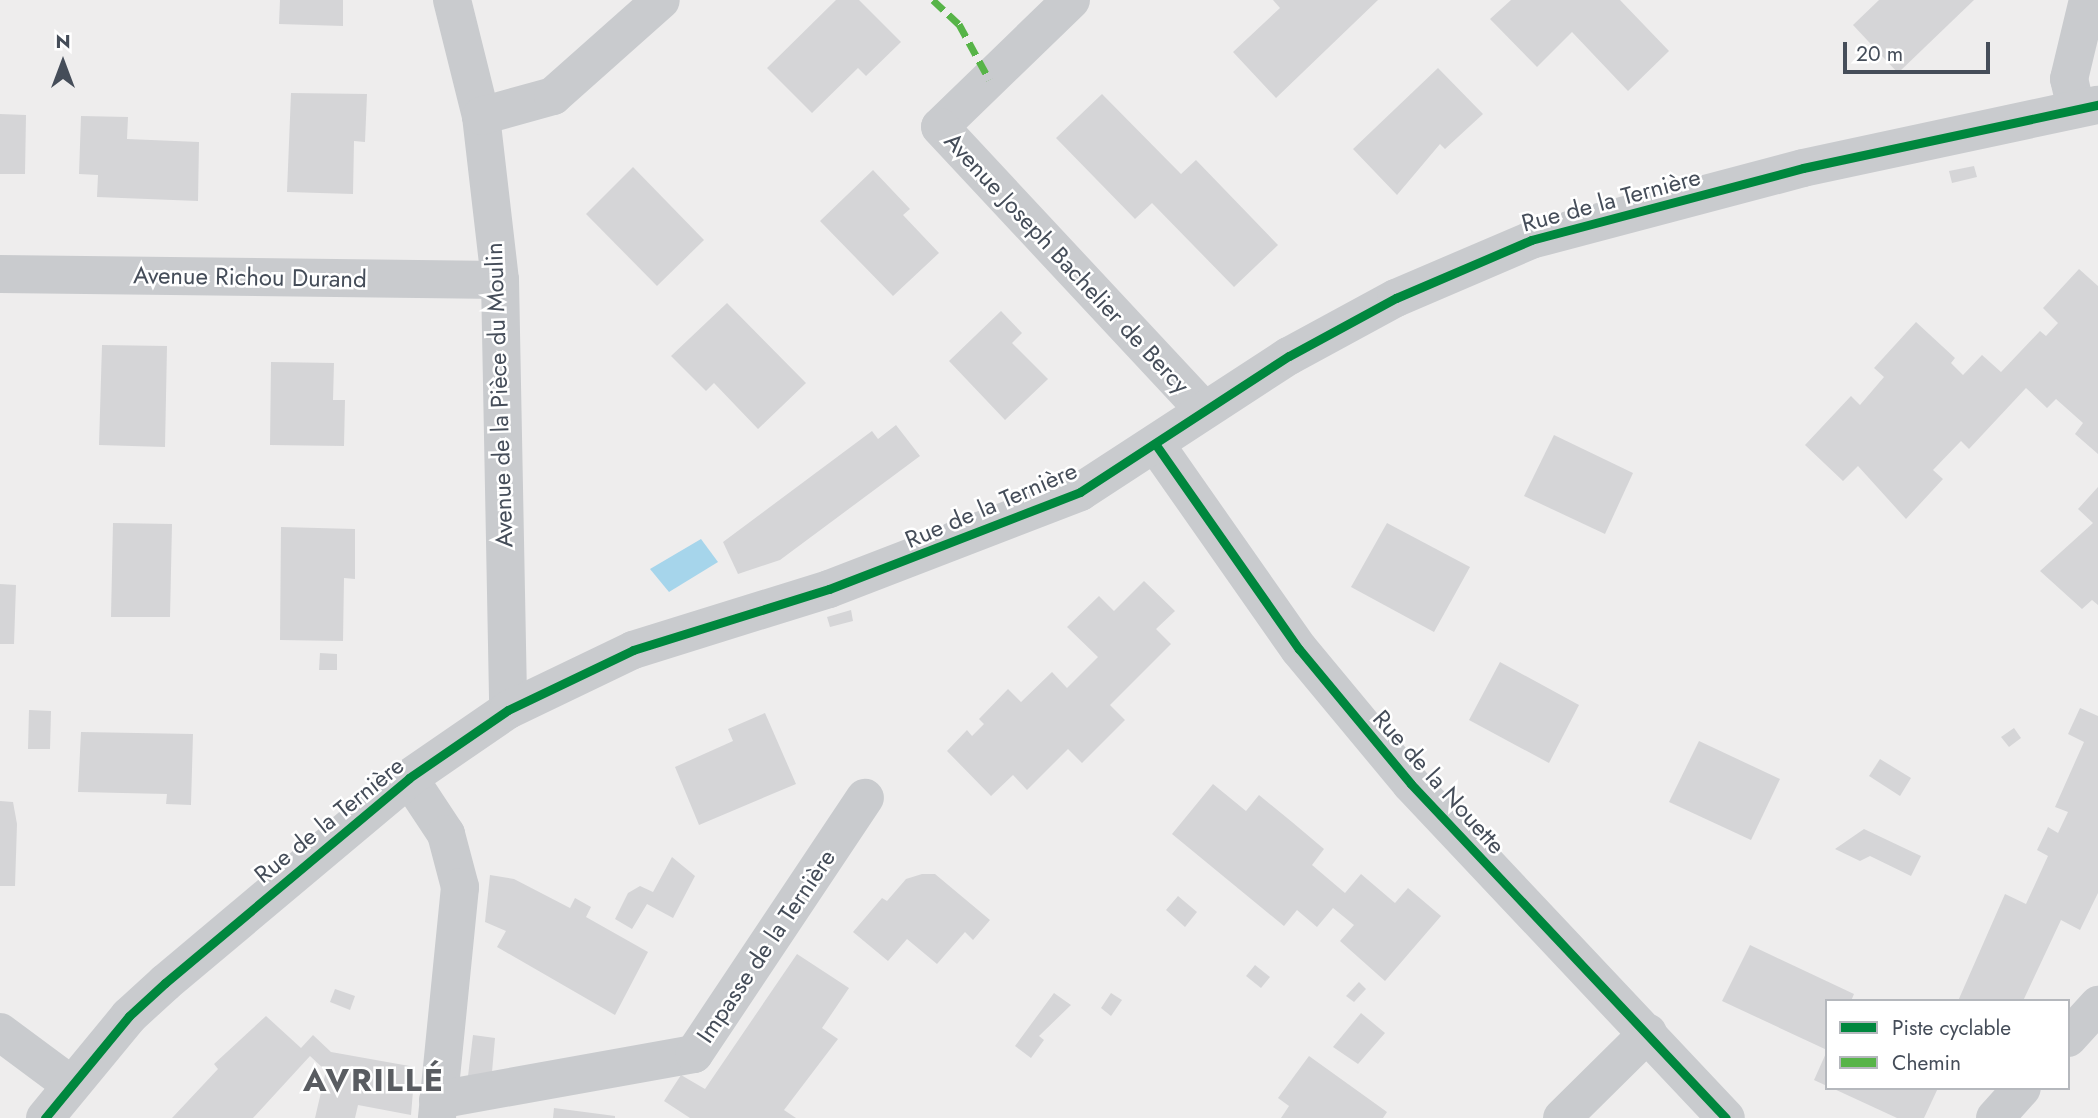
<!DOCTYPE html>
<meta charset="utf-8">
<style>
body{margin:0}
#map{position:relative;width:2098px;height:1118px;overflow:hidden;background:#eeeded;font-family:Jost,sans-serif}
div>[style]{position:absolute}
.water>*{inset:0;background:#a6d5eb}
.building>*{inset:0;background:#d5d5d7}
.street>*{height:38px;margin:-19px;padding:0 19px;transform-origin:19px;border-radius:19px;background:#c9cbce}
.quiet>*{height:7px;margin-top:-3.5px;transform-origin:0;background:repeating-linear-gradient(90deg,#57b448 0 14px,transparent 0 21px)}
.cycleway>*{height:9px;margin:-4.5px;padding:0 4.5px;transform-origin:4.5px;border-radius:4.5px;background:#00873e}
span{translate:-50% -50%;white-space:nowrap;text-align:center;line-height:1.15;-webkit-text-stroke:5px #fff;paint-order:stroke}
.street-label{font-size:24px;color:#454d59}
.district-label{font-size:32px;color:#595c61;font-weight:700;letter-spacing:2px}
.legend{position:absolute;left:1825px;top:999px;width:245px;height:91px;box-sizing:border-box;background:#fff;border:2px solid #b5b8bd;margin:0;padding:9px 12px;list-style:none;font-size:21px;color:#454d59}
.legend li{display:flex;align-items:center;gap:14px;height:35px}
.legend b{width:35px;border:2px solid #b5b8bd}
.north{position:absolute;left:28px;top:28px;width:70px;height:70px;-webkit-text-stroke:5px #fff;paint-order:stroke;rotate:0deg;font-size:19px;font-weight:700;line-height:28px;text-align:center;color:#454d59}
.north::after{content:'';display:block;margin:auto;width:24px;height:32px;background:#454d59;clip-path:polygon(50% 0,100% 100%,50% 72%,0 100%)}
.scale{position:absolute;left:1843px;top:42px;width:147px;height:32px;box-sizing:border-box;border:4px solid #454d59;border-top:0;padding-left:9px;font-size:21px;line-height:24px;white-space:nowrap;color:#454d59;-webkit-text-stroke:5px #fff;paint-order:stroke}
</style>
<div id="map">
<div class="water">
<div style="clip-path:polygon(701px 539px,718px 562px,669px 592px,650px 569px)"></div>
</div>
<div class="building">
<div style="clip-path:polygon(280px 0,343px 0,343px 26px,279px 24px)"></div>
<div style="clip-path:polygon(836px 0,859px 0,901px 42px,866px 76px,858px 68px,812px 113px,767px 68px)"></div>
<div style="clip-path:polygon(1273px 0,1378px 0,1276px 98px,1233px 52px,1280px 8px)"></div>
<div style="clip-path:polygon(1511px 0,1620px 0,1669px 51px,1628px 91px,1572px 32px,1537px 67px,1490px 19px)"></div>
<div style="clip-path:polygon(1879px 0,1974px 0,1898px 73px,1853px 25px)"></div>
<div style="clip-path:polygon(1438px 68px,1483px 114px,1445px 149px,1440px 144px,1397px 195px,1353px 149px)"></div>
<div style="clip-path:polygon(291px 93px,367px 94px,365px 142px,354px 141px,353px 194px,287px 192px)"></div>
<div style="clip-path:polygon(1102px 94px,1181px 174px,1196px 160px,1278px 245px,1234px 287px,1152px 203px,1135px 219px,1056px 138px)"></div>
<div style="clip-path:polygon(0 114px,26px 115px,25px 174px,0 174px)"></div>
<div style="clip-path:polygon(81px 116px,128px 117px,127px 139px,199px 142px,198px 201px,97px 197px,98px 175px,79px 174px)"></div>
<div style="clip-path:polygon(1974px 166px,1977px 177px,1952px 183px,1949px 171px)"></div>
<div style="clip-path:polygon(633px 167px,704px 240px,657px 286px,586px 214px)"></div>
<div style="clip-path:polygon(873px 170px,910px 209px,903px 215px,939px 253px,893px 296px,820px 221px)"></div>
<div style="clip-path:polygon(2079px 269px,2098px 286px,2098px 454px,2075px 434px,2083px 423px,2056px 399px,2047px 408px,2026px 388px,1969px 449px,1961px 441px,1933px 470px,1943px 479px,1906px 519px,1858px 466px,1843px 481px,1805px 445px,1851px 396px,1860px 405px,1884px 377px,1874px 368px,1916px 322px,1955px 358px,1951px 363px,1963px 375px,1982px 355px,2001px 372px,2040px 331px,2046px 336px,2058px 323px,2043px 308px)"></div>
<div style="clip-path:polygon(727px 303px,806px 383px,758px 429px,714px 383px,706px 391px,671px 356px)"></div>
<div style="clip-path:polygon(1001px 311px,1022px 333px,1012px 343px,1048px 379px,1005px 420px,949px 361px)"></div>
<div style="clip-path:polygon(102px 345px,167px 346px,165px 447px,99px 445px)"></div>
<div style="clip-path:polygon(271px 362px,334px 363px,333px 400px,345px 400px,344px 446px,270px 445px)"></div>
<div style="clip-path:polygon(896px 425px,920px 456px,780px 560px,738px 574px,723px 542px,872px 431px,878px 439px)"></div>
<div style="clip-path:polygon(1554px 435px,1633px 473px,1605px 534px,1524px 496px)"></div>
<div style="clip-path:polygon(2098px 487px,2098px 605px,2092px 600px,2082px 609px,2040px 571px,2093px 523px,2078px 509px)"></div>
<div style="clip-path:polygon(113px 523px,172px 524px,170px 617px,111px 617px)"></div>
<div style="clip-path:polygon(1387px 523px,1470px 567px,1434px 632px,1351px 587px)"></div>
<div style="clip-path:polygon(281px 527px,355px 529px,355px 579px,344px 578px,343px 641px,280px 640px)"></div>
<div style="clip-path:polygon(1144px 581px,1175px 611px,1156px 629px,1171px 644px,1110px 705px,1125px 720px,1082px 763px,1068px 749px,1027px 790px,1013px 775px,991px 796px,947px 751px,967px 730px,972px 736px,984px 724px,979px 719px,1008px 689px,1021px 702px,1052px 672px,1067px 688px,1098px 657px,1067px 627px,1099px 596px,1114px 611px)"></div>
<div style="clip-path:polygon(0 584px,16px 585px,14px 644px,0 644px)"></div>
<div style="clip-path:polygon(851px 610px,853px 621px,830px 627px,827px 617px)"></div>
<div style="clip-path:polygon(320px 653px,337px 654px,337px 670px,319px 670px)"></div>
<div style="clip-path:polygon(1500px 662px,1579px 705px,1549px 763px,1469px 720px)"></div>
<div style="clip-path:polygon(2080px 708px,2098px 716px,2098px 893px,2080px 930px,2061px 920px,2023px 1001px,1958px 1001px,2005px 894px,2026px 904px,2048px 856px,2037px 850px,2048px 827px,2058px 833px,2068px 812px,2055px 807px,2084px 742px,2068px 734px)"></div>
<div style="clip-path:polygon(29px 710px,51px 711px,50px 749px,28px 749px)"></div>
<div style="clip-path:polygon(765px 713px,796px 784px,699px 825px,675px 767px,733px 741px,728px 729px)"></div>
<div style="clip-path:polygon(2014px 728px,2021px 738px,2009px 747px,2001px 737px)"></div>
<div style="clip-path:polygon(81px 732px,193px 734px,191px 805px,166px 804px,167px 794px,78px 792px)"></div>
<div style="clip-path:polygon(1699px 741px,1780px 779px,1751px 840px,1669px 802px)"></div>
<div style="clip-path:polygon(1880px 759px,1911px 778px,1900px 796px,1869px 776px)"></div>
<div style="clip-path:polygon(1213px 784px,1246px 811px,1259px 795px,1292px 822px,1324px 849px,1312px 865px,1345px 893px,1361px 874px,1395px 903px,1408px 888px,1441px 916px,1385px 981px,1340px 941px,1354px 925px,1333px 908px,1317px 927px,1297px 910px,1284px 926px,1172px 834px)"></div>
<div style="clip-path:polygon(0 801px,13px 802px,17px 824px,15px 886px,0 886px)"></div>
<div style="clip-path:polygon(1864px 829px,1921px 856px,1911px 876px,1870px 856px,1860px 861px,1835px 849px)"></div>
<div style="clip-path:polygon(672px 857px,695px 876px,673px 918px,647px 904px,632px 929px,615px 919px,628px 893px,640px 886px,653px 892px)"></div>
<div style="clip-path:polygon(922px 874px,935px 874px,990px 920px,973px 940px,965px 932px,937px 964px,907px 939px,888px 961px,853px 932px,882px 898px,887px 901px,906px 879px)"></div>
<div style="clip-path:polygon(490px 875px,514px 879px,570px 908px,575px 898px,591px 907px,586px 917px,648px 952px,615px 1015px,497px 947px,506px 931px,485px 922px)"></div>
<div style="clip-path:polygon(1178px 896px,1197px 912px,1185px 927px,1166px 910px)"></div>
<div style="clip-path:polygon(1750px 945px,1854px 994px,1851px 1001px,1827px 1001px,1827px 1050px,1722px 1001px)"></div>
<div style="clip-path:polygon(797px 954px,849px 988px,822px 1028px,838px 1039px,784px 1110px,796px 1118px,690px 1118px,664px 1101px,681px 1075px,705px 1089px)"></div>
<div style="clip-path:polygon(1255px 965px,1270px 977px,1261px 988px,1246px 976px)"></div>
<div style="clip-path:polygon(1359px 982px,1366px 989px,1354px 1002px,1346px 996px)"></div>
<div style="clip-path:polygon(335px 989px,355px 996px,350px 1010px,330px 1002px)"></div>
<div style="clip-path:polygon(1054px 993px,1071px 1005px,1039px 1036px,1044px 1040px,1031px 1058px,1015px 1046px)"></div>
<div style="clip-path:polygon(1111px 993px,1122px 1000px,1111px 1016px,1101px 1008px)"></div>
<div style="clip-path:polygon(1361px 1013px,1385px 1033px,1358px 1064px,1333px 1047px)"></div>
<div style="clip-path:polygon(266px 1016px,301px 1048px,313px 1035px,331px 1052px,415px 1067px,411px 1115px,358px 1105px,355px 1118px,315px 1118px,326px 1071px,310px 1056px,253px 1118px,172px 1118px,218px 1069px,214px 1064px)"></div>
<div style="clip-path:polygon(473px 1035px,495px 1038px,492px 1072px,468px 1076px)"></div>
<div style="clip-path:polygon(1827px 1051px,1827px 1086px,1814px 1080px)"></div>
<div style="clip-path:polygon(1309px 1056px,1387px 1112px,1383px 1118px,1281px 1118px,1289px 1106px,1278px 1098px)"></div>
<div style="clip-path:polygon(1832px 1088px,1938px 1088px,1924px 1118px,1897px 1118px)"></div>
<div style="clip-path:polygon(554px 1108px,615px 1116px,615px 1118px,553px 1118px)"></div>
</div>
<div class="street">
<div style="left:452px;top:0;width:120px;rotate:76deg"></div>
<div style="left:481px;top:116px;width:165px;rotate:83.4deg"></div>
<div style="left:500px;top:280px;width:430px;rotate:88.9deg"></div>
<div style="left:1071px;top:0;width:182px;rotate:135.9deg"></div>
<div style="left:940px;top:127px;width:386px;rotate:47deg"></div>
<div style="left:2076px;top:109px;width:31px;rotate:-103deg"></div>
<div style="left:2069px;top:79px;width:81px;rotate:-76.5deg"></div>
<div style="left:481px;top:116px;width:75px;rotate:-15.5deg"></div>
<div style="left:553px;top:96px;width:144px;rotate:-41.6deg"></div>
<div style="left:0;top:274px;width:500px;rotate:0.69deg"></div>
<div style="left:1156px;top:445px;width:249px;rotate:55deg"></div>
<div style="left:1299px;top:649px;width:175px;rotate:50.3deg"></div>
<div style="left:1411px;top:784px;width:459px;rotate:46.7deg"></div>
<div style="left:409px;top:778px;width:67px;rotate:56.5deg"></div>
<div style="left:446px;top:834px;width:55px;rotate:75.2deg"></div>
<div style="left:460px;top:887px;width:232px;rotate:95.7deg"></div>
<div style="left:0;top:1032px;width:87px;rotate:36.6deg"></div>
<div style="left:2068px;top:1038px;width:45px;rotate:-47.7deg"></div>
<div style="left:438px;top:1100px;width:260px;rotate:-10.2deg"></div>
<div style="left:694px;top:1054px;width:308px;rotate:-56.3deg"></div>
<div style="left:45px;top:1118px;width:132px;rotate:-50.5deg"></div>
<div style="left:129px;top:1016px;width:49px;rotate:-42.5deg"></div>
<div style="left:165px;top:983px;width:319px;rotate:-40deg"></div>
<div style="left:409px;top:778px;width:120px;rotate:-34.5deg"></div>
<div style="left:508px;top:710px;width:139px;rotate:-25.6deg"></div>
<div style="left:633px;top:650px;width:205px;rotate:-17.3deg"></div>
<div style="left:829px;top:589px;width:269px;rotate:-21.1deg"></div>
<div style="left:1080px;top:492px;width:249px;rotate:-33.1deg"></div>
<div style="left:1289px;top:356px;width:122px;rotate:-28.5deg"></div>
<div style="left:1396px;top:298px;width:147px;rotate:-23.2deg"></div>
<div style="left:1531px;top:240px;width:281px;rotate:-14.8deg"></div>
<div style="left:1803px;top:168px;width:302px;rotate:-12.1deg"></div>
<div style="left:1562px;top:1118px;width:121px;rotate:-44.7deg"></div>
<div style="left:1995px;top:1118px;width:40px;rotate:-48deg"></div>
</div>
<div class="quiet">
<div style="left:933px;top:0;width:35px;rotate:43deg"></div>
<div style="left:959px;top:24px;width:63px;rotate:61.4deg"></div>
</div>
<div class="cycleway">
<div style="left:1156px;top:445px;width:249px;rotate:55deg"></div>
<div style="left:1299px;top:649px;width:175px;rotate:50.3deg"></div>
<div style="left:1411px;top:784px;width:459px;rotate:46.7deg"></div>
<div style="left:45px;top:1118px;width:132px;rotate:-50.5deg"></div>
<div style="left:129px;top:1016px;width:49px;rotate:-42.5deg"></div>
<div style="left:165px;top:983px;width:319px;rotate:-40deg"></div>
<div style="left:409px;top:778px;width:120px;rotate:-34.5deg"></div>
<div style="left:508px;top:710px;width:139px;rotate:-25.6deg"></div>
<div style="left:633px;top:650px;width:205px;rotate:-17.3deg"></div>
<div style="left:829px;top:589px;width:269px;rotate:-21.1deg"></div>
<div style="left:1080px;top:492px;width:249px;rotate:-33.1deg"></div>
<div style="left:1289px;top:356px;width:122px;rotate:-28.5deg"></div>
<div style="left:1396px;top:298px;width:147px;rotate:-23.2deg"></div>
<div style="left:1531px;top:240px;width:281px;rotate:-14.8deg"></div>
<div style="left:1803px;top:168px;width:302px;rotate:-12.1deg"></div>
</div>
<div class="street-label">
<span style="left:1611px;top:200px;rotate:-15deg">Rue de la Ternière</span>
<span style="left:1067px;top:263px;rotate:47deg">Avenue Joseph Bachelier de Bercy</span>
<span style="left:250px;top:277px;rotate:1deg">Avenue Richou Durand</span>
<span style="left:499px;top:395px;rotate:-92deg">Avenue de la Pièce du Moulin</span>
<span style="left:991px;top:505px;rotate:-23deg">Rue de la Ternière</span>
<span style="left:1439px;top:782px;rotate:48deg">Rue de la Nouette</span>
<span style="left:329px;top:820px;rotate:-39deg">Rue de la Ternière</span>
<span style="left:766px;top:946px;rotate:-56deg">Impasse de la Ternière</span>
</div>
<div class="district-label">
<span style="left:374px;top:1080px">AVRILLÉ</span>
</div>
<ul class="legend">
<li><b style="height:9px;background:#00873e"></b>Piste cyclable</li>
<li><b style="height:9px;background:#57b448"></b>Chemin</li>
</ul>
<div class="north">N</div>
<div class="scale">20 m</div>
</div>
